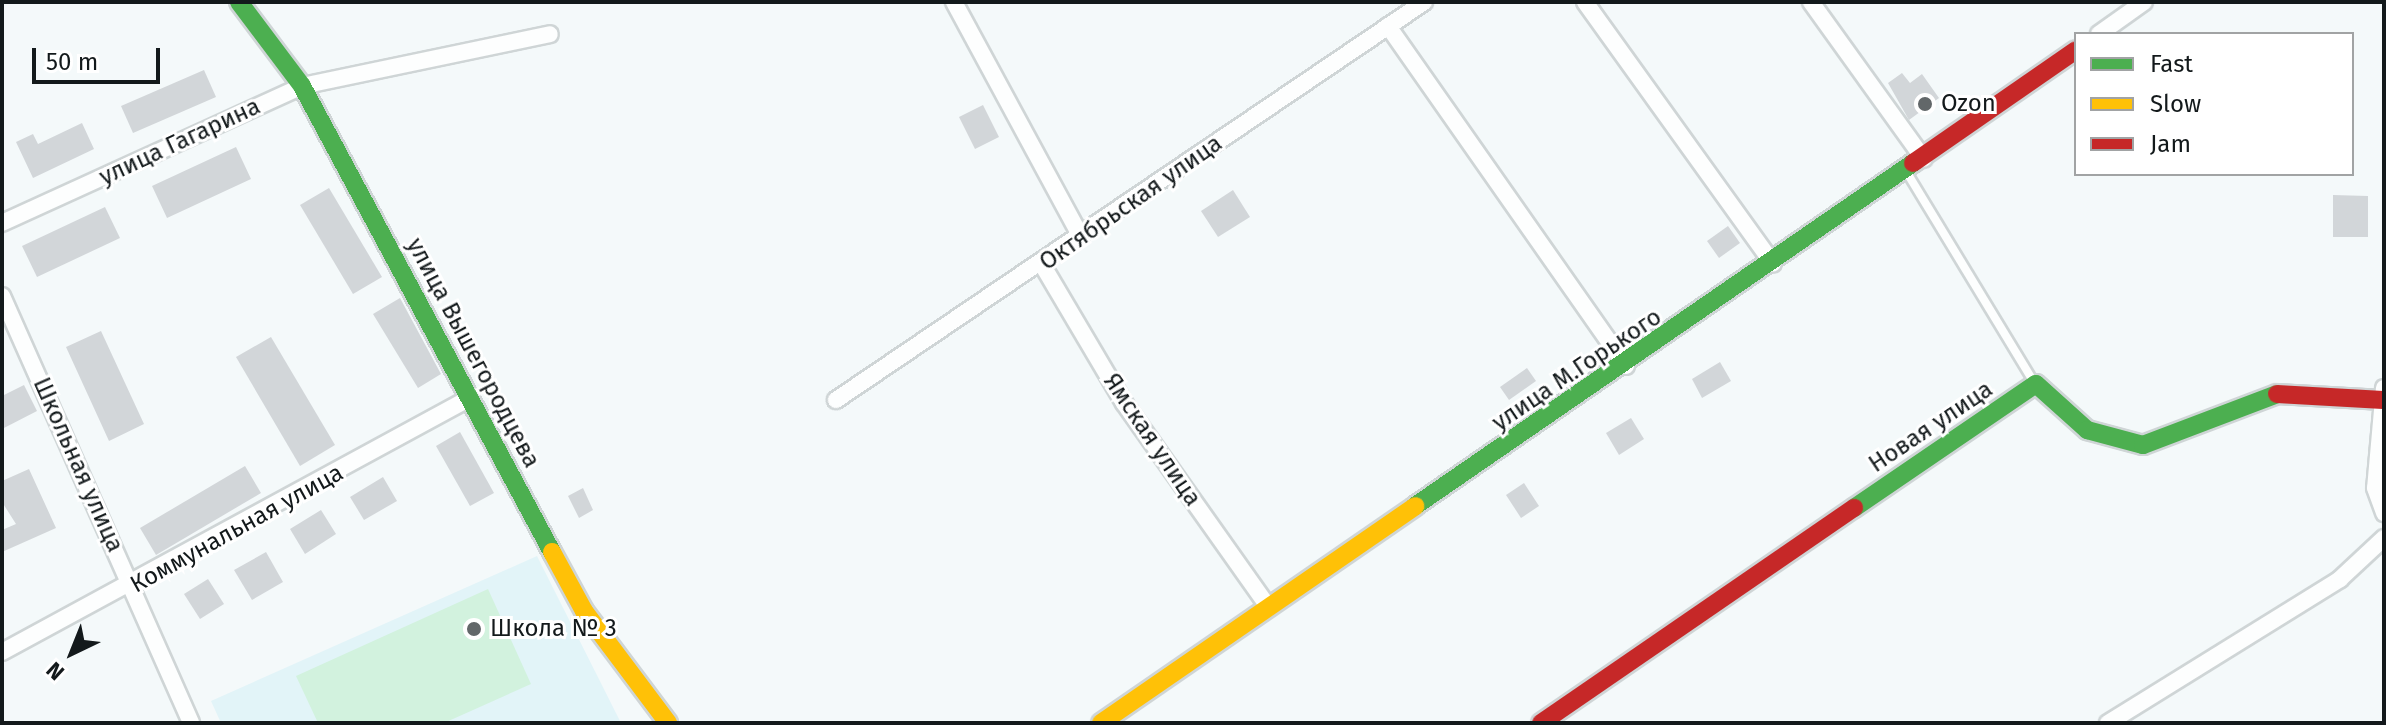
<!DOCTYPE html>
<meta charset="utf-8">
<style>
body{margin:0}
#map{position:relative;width:2386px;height:725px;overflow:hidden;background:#f4f9fa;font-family:"Fira Sans",sans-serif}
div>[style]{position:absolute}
.built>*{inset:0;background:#e2f4f8}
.green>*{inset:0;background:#d2f2de}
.building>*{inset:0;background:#d2d6d9}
.roads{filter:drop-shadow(2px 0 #cfd5d6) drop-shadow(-2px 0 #cfd5d6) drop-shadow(0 2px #cfd5d6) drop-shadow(0 -2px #cfd5d6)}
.lane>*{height:8px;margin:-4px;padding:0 4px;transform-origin:4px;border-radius:4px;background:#fdfefe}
.street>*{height:16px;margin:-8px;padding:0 8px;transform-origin:8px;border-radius:8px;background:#fdfefe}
.fast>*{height:18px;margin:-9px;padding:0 9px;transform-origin:9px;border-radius:9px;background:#4caf50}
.slow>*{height:18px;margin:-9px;padding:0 9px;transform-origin:9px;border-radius:9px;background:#ffc107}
.jam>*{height:18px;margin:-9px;padding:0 9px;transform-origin:9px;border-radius:9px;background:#c62828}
.dots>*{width:22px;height:22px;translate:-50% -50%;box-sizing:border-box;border:4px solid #fff;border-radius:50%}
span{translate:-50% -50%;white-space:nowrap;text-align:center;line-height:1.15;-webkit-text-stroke:6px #fff;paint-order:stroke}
.poi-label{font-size:24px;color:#13191b}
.left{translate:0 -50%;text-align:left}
.street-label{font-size:24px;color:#13191b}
.frame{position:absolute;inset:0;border:4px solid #13191b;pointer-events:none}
.legend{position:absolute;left:2074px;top:32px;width:280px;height:144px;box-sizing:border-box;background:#fff;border:2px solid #a1a3a4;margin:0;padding:10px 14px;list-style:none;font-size:24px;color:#13191b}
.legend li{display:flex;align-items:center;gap:16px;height:40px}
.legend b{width:40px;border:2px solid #a1a3a4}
.north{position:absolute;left:32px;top:613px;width:80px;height:80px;-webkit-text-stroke:6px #fff;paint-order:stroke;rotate:223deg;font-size:22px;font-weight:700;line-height:32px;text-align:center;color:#13191b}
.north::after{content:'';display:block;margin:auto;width:28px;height:36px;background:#13191b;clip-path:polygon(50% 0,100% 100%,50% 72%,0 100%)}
.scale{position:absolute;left:32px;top:48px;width:128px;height:36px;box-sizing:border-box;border:4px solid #13191b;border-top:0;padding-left:10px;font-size:24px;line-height:28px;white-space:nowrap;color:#13191b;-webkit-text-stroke:6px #fff;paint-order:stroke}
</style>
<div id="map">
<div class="built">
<div style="clip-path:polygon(537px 556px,621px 723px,221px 723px,211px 701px)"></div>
</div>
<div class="green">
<div style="clip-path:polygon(488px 589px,531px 684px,444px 723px,318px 723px,296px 676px)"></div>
</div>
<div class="building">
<div style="clip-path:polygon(204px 70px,216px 97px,133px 133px,121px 106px)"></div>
<div style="clip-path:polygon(1902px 73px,1910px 83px,1922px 74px,1939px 98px,1909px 120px,1888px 83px)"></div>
<div style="clip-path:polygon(983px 105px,999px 137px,975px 149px,959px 117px)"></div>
<div style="clip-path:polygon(82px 123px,94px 149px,33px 178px,16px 142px,33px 134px,38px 144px)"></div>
<div style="clip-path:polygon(236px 147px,251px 179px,167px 218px,152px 186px)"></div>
<div style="clip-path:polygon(329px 188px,382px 277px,353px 294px,300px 205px)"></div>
<div style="clip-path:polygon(1233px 190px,1250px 217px,1218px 237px,1201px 211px)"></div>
<div style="clip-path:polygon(2333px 195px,2368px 196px,2368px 237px,2333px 237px)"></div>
<div style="clip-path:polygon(105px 207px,120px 238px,37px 277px,22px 246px)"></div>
<div style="clip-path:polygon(1728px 226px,1740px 243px,1719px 258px,1707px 241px)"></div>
<div style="clip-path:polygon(400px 298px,441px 374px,418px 388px,373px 314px)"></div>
<div style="clip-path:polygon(101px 331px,144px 424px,109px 441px,66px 347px)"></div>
<div style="clip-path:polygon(271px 337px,335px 445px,300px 466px,236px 357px)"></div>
<div style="clip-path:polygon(1720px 362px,1731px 381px,1702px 398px,1692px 379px)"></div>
<div style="clip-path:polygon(1527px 368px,1536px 381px,1509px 400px,1500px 387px)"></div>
<div style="clip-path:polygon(24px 385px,37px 411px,2px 429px,2px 396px)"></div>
<div style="clip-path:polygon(1631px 418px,1644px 439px,1619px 455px,1606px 433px)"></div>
<div style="clip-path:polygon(460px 432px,494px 493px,470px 506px,436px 446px)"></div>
<div style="clip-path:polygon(245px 466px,261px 493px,156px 555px,140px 528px)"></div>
<div style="clip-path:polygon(29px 469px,56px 528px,2px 552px,2px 530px,16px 524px,2px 502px,2px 481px)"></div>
<div style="clip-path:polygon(383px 477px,397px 501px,364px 520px,350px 497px)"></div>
<div style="clip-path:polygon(1524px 483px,1539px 506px,1521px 518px,1506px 495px)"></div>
<div style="clip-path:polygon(583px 488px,593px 510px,579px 518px,568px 496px)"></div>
<div style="clip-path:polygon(321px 510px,336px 534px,305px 554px,290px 529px)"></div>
<div style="clip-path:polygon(266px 552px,283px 582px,252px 600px,234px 570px)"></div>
<div style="clip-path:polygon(208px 579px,224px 604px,200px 619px,184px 594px)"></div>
</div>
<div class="roads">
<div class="lane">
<div style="left:1906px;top:171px;width:249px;rotate:58.8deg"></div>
</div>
<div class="street">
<div style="left:954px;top:2px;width:265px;rotate:61.6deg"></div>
<div style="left:1585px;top:2px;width:322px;rotate:54.3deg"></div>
<div style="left:1811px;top:2px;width:193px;rotate:54.3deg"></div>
<div style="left:1388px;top:26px;width:415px;rotate:55deg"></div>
<div style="left:2099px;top:34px;width:55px;rotate:-35.4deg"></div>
<div style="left:2px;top:223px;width:330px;rotate:-24.5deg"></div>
<div style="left:302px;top:86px;width:253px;rotate:-11.8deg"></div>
<div style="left:1043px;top:266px;width:159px;rotate:59.4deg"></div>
<div style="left:1124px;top:403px;width:251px;rotate:54.7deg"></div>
<div style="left:2px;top:296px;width:467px;rotate:66.1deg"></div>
<div style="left:2384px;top:388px;width:100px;rotate:95.1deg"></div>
<div style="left:2375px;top:488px;width:27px;rotate:70deg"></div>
<div style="left:836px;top:400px;width:710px;rotate:-34.09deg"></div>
<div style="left:2px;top:652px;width:530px;rotate:-28.5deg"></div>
<div style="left:2108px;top:723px;width:273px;rotate:-31.8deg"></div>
<div style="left:2340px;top:579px;width:60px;rotate:-43deg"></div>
</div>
<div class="fast">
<div style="left:239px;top:2px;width:105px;rotate:53.1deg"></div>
<div style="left:302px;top:86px;width:529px;rotate:61.79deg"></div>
<div style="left:1415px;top:506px;width:605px;rotate:-34.56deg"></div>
<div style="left:1854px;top:508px;width:220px;rotate:-34.3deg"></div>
<div style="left:2036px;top:384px;width:69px;rotate:42deg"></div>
<div style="left:2087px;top:430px;width:58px;rotate:15deg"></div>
<div style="left:2143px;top:445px;width:143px;rotate:-20.8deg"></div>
</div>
<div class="slow">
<div style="left:552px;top:552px;width:67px;rotate:61.5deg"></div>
<div style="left:584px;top:611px;width:140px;rotate:53.1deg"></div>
<div style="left:1101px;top:723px;width:382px;rotate:-34.6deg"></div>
</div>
<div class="jam">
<div style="left:1913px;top:163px;width:198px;rotate:-34.7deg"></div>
<div style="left:2277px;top:394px;width:106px;rotate:3.2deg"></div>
<div style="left:1541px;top:723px;width:380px;rotate:-34.5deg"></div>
</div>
</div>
<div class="dots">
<div style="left:1925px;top:104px;background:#626769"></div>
<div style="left:474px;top:629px;background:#626769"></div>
</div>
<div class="poi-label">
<span class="left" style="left:1941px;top:104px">Ozon</span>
<span class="left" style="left:490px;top:629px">Школа № 3</span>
</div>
<div class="street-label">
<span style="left:180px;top:142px;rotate:-25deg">улица Гагарина</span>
<span style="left:1131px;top:203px;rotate:-35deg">Октябрьская улица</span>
<span style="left:473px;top:353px;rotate:62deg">улица Вышегородцева</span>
<span style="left:1577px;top:370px;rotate:-34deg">улица М.Горького</span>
<span style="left:1931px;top:427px;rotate:-34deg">Новая улица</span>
<span style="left:1152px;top:440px;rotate:56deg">Ямская улица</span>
<span style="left:78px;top:465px;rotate:66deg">Школьная улица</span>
<span style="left:237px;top:529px;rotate:-29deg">Коммунальная улица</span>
</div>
<div class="frame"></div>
<ul class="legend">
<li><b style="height:10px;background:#4caf50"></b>Fast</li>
<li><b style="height:10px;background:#ffc107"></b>Slow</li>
<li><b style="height:10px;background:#c62828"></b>Jam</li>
</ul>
<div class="north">N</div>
<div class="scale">50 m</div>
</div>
